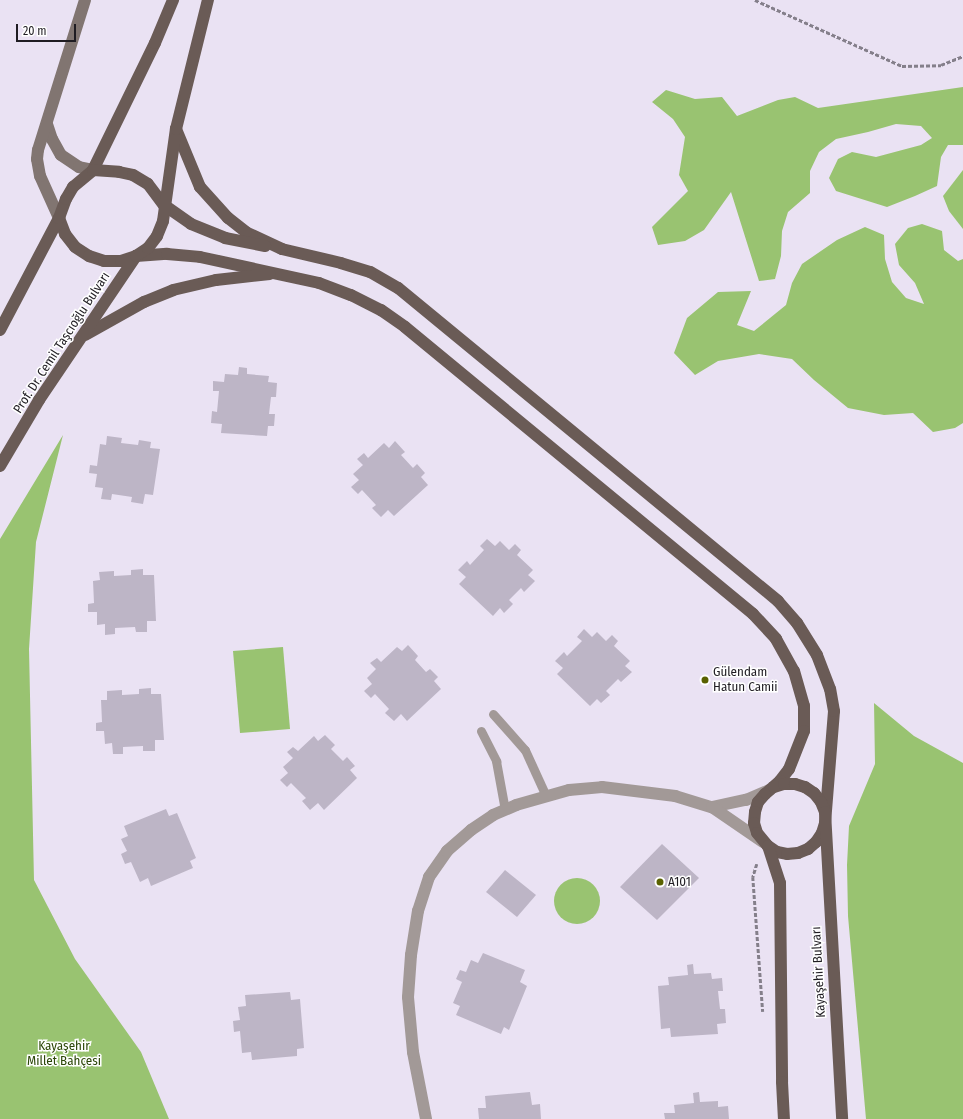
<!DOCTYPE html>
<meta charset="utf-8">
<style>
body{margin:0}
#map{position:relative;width:963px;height:1119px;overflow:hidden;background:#eae2f3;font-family:"Fira Sans Condensed",sans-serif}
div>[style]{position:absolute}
.green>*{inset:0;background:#99c371}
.round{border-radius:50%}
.building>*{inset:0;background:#bdb5c6}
.path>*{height:2.5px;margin-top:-1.25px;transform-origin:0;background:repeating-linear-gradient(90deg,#847f8a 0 4px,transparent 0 6px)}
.lane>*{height:9px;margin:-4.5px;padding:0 4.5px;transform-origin:4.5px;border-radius:4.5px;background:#a29997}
.street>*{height:12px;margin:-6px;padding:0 6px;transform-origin:6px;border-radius:6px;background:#a29997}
.secondary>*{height:12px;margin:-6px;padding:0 6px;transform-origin:6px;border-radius:6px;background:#817571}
.primary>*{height:12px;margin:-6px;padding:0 6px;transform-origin:6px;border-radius:6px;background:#6a5b56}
.dots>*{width:11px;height:11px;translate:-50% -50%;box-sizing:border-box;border:2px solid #fff;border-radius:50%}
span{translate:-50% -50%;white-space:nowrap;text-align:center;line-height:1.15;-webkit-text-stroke:3px #fff;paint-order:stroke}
.street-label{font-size:13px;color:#1f1c22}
.poi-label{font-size:13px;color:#1f1c22}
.left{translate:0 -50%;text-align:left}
.park-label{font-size:13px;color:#2c4708}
.scale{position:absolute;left:16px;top:24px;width:60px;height:18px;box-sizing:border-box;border:2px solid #1f1c22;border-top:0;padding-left:5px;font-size:12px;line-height:14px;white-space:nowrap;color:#1f1c22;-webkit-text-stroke:3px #fff;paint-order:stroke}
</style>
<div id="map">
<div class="green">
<div style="clip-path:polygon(963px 87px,963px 145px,948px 145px,941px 157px,937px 186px,915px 196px,887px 207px,836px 191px,829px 178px,838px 159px,852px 152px,876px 157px,921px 145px,932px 138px,921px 126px,896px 124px,868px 132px,836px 139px,819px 152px,810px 171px,810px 193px,788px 212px,782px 231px,781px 256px,775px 279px,759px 281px,731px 192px,704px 230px,685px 241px,658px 245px,652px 227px,688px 191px,679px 175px,685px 137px,673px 119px,652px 102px,666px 90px,695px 99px,722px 97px,737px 116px,778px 100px,795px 97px,818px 108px)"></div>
<div style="clip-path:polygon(963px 170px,963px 229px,949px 211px,943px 196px)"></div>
<div style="clip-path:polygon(922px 224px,942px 231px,944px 250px,958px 261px,963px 259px,963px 423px,955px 428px,933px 432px,913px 413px,884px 415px,848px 408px,814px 380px,792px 359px,759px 354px,718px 361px,695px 375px,674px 353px,687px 318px,718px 292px,751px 291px,737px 325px,754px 331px,786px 305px,792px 283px,802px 264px,837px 240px,865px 227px,884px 235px,885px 259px,892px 282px,906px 298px,924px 304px,915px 283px,899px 265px,895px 244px,908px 228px)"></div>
<div style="clip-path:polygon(63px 435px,36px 542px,29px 649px,34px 880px,75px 959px,141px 1052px,169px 1119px,0 1119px,0 539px)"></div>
<div style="clip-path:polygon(283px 647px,290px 729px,240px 733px,233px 651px)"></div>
<div style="clip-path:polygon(874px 703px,914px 736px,963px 763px,963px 1119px,866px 1119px,848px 916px,847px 865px,849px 826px,875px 764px)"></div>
<div class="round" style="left:554px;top:878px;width:46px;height:46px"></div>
</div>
<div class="building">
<div style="clip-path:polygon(239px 367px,247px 368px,247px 374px,269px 376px,268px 382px,277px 383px,276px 397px,271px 397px,269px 414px,275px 414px,274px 426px,268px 426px,267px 436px,221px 433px,222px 424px,211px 423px,212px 411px,217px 412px,219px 391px,213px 391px,213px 381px,224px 382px,225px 374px,238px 375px)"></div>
<div style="clip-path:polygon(107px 436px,122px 438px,121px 443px,138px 445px,139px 440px,151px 442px,150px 448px,160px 449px,153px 495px,145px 494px,143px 504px,131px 502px,132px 497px,112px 494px,111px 500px,101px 499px,103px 488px,95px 487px,97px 474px,89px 473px,90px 465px,97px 466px,100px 444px,106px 445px)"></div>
<div style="clip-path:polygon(395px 441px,405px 452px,401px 455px,413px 468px,417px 464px,425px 473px,421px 477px,428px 485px,394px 516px,388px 510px,381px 517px,372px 508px,376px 505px,362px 490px,358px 494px,351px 487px,359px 480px,353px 474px,363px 465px,357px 459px,364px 453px,368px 458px,384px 443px,389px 448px)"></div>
<div style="clip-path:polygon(487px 539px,495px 546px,500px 541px,509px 550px,515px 544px,521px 550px,517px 555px,533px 570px,528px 575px,535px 581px,524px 592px,521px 588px,509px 600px,513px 604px,504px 613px,500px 608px,493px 616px,459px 584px,466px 577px,458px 570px,467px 561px,470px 565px,484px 550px,480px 546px)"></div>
<div style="clip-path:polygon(143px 569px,143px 575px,154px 575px,156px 621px,147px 621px,147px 632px,136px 632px,135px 627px,115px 628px,115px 634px,105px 635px,105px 624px,97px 625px,97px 612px,88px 612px,88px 604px,94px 603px,93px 581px,100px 580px,99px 572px,114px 571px,114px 576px,131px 575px,131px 570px)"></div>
<div style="clip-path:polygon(584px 629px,592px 637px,597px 632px,606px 641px,612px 635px,618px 641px,614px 646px,630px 661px,625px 666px,632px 672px,621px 682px,618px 679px,606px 691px,610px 695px,601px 703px,597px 699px,590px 706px,557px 674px,563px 668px,555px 661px,564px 652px,567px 656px,582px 641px,577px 637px)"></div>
<div style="clip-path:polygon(408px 645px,418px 656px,415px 660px,426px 672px,430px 669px,438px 677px,434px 681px,441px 689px,407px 721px,401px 714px,394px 721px,385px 713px,389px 709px,375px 694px,371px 698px,364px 691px,372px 684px,367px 678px,376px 669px,370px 663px,377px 658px,381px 662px,397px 647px,402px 651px)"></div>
<div style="clip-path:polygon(151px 688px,151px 694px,161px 694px,164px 740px,155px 740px,155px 751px,143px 751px,143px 746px,123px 747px,123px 754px,113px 754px,112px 743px,105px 744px,104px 731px,96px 731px,96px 723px,102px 722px,101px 700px,107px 700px,107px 691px,122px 690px,122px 695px,139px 694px,139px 689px)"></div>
<div style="clip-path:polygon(325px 735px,335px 745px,331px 749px,343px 761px,347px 757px,355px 766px,350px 770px,357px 778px,324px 810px,318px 803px,310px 810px,302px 801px,306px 798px,291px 783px,287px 787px,280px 780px,288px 773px,283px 767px,293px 758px,287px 752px,293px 747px,298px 751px,314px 736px,318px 741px)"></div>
<div style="clip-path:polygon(166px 809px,169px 816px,177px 813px,196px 858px,190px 861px,193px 868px,151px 886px,148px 878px,140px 882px,131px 862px,125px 864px,121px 854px,127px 851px,121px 839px,128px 836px,124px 826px)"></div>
<div style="clip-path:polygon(662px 844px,699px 878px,657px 920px,620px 887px)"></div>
<div style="clip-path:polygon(505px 870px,536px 895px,517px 917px,486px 892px)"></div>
<div style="clip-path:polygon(483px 953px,525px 970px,520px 982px,527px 986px,509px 1030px,504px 1027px,501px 1034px,456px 1015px,460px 1006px,453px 1003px,462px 982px,456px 979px,460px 970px,466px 972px,471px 960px,478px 963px)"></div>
<div style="clip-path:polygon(693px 964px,694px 974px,711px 973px,712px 979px,722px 978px,723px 991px,718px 991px,720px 1009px,725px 1009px,726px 1023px,717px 1024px,718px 1034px,671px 1037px,670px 1028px,661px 1029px,658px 986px,669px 985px,668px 977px,688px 975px,687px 965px)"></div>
<div style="clip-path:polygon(290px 992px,291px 1000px,300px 999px,304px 1048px,297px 1049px,297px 1056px,252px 1060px,251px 1052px,242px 1053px,240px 1031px,234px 1032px,233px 1021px,240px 1020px,238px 1007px,246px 1006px,245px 995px)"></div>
<div style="clip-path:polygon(530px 1092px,532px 1105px,540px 1104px,541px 1119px,479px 1119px,478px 1108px,486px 1108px,485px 1096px)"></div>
<div style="clip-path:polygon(699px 1092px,700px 1102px,718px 1101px,718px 1107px,728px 1106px,729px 1119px,665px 1119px,664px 1113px,675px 1113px,674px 1105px,694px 1103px,693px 1093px)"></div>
</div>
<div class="path">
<div style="left:755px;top:0;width:161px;rotate:24.2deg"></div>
<div style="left:902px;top:66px;width:39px;rotate:-1deg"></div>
<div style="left:941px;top:65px;width:24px;rotate:-22deg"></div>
<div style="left:757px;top:864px;width:14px;rotate:107deg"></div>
<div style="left:753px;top:877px;width:135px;rotate:85.8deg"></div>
</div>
<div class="lane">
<div style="left:493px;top:714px;width:48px;rotate:48.4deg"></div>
<div style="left:525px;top:750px;width:51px;rotate:65.5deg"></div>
<div style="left:481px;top:731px;width:34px;rotate:63deg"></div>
<div style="left:496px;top:761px;width:50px;rotate:79.6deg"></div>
</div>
<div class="street">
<div style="left:712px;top:807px;width:35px;rotate:-12deg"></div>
<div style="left:746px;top:800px;width:26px;rotate:-23deg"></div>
<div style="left:426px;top:1119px;width:68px;rotate:-101deg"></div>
<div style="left:413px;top:1052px;width:55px;rotate:-95.2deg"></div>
<div style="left:408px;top:997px;width:42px;rotate:-85.9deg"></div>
<div style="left:411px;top:955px;width:45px;rotate:-81deg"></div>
<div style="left:418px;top:911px;width:36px;rotate:-72deg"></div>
<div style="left:429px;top:877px;width:32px;rotate:-55deg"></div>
<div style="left:447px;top:851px;width:32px;rotate:-41deg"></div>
<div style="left:471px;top:830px;width:27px;rotate:-34deg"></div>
<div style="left:493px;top:815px;width:25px;rotate:-23deg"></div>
<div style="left:516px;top:805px;width:55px;rotate:-15.8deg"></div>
<div style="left:569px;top:790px;width:33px;rotate:-5deg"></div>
<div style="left:602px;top:787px;width:74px;rotate:7deg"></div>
<div style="left:675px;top:796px;width:39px;rotate:17deg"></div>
<div style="left:712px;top:807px;width:62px;rotate:34.5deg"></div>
</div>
<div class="secondary">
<div style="left:47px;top:124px;width:16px;rotate:72deg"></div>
<div style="left:52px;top:139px;width:18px;rotate:61deg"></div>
<div style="left:61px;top:155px;width:22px;rotate:34deg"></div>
<div style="left:79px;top:167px;width:14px;rotate:12deg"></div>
<div style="left:59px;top:218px;width:46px;rotate:-114.3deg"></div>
<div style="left:40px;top:176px;width:17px;rotate:-100deg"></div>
<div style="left:37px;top:159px;width:9px;rotate:-84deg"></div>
<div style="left:38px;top:150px;width:157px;rotate:-72.6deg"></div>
</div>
<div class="primary">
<div style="left:93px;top:170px;width:141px;rotate:-64deg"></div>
<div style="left:155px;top:43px;width:47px;rotate:-67.3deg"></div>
<div style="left:59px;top:218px;width:17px;rotate:69deg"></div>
<div style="left:65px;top:234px;width:16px;rotate:52deg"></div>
<div style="left:75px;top:247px;width:17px;rotate:33deg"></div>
<div style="left:89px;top:256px;width:16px;rotate:18deg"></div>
<div style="left:104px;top:261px;width:17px"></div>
<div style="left:121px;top:261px;width:16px;rotate:-18deg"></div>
<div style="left:136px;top:256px;width:31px;rotate:-4deg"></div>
<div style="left:167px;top:254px;width:33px;rotate:5deg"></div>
<div style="left:200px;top:257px;width:122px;rotate:12.3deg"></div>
<div style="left:319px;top:283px;width:34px;rotate:21deg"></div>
<div style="left:351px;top:295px;width:34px;rotate:27deg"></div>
<div style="left:381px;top:310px;width:29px;rotate:35deg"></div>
<div style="left:405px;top:327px;width:451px;rotate:39.5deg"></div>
<div style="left:753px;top:614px;width:34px;rotate:47deg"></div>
<div style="left:776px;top:639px;width:37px;rotate:61deg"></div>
<div style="left:794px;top:671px;width:36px;rotate:74deg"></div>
<div style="left:804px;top:706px;width:25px;rotate:90deg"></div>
<div style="left:804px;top:731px;width:41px;rotate:111.5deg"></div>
<div style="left:789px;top:769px;width:15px;rotate:127deg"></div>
<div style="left:780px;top:781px;width:20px;rotate:139deg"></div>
<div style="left:765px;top:794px;width:11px;rotate:131deg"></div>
<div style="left:758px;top:802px;width:10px;rotate:107deg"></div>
<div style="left:755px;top:812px;width:11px;rotate:95deg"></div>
<div style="left:754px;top:823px;width:10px;rotate:73deg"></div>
<div style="left:757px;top:833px;width:17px;rotate:50deg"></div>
<div style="left:768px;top:846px;width:11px;rotate:34deg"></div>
<div style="left:777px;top:852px;width:10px;rotate:11deg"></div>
<div style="left:787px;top:854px;width:11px;rotate:-5deg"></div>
<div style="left:798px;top:853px;width:11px;rotate:-22deg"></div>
<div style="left:808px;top:849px;width:11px;rotate:-41deg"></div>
<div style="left:816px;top:842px;width:11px;rotate:-56deg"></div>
<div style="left:822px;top:833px;width:10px;rotate:-73deg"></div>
<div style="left:825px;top:823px;width:112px;rotate:-85.4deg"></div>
<div style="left:834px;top:711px;width:22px;rotate:-100deg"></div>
<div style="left:830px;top:689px;width:36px;rotate:-111deg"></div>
<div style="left:817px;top:655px;width:38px;rotate:-122deg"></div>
<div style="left:797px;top:623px;width:29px;rotate:-131deg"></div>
<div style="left:778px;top:601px;width:492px;rotate:-140.5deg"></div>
<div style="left:398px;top:288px;width:32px;rotate:-150deg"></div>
<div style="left:370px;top:272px;width:30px;rotate:-163deg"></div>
<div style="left:341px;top:263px;width:61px;rotate:-166.7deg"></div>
<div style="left:282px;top:249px;width:40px;rotate:-155deg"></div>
<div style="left:246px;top:232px;width:23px;rotate:-142deg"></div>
<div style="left:228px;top:218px;width:42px;rotate:-132.1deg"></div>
<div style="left:200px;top:187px;width:63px;rotate:-112.5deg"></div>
<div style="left:0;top:330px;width:127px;rotate:-62.2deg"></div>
<div style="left:59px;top:218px;width:20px;rotate:-70deg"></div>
<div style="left:66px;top:199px;width:14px;rotate:-60deg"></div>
<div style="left:73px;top:187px;width:26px;rotate:-40deg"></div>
<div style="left:93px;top:170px;width:26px;rotate:4deg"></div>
<div style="left:119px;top:172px;width:14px;rotate:12deg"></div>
<div style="left:133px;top:175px;width:17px;rotate:31deg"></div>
<div style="left:148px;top:184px;width:26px;rotate:53deg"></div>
<div style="left:164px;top:205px;width:33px;rotate:35deg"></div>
<div style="left:191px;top:224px;width:37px;rotate:22deg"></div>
<div style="left:225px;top:238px;width:41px;rotate:11.3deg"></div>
<div style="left:85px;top:335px;width:68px;rotate:-29.2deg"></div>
<div style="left:144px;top:302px;width:31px;rotate:-22deg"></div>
<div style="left:173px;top:290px;width:44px;rotate:-13.1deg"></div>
<div style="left:216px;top:280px;width:54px;rotate:-6.3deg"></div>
<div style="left:0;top:466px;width:77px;rotate:-59.4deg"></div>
<div style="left:39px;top:400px;width:174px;rotate:-56deg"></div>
<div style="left:136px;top:256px;width:14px;rotate:-34deg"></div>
<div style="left:148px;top:248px;width:15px;rotate:-53deg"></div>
<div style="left:157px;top:236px;width:16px;rotate:-68deg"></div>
<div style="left:163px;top:221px;width:93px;rotate:-82deg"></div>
<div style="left:176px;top:129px;width:133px;rotate:-76.1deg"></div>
<div style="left:774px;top:787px;width:10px;rotate:-17deg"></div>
<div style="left:784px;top:784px;width:11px"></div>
<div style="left:795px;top:784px;width:10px;rotate:17deg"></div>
<div style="left:805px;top:787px;width:11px;rotate:34deg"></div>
<div style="left:814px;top:793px;width:11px;rotate:52deg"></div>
<div style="left:821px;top:802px;width:11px;rotate:68deg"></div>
<div style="left:825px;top:812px;width:307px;rotate:86.8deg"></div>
<div style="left:768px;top:846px;width:39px;rotate:72deg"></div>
<div style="left:780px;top:883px;width:199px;rotate:89.4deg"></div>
<div style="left:782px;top:1082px;width:37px;rotate:87deg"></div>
</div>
<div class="dots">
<div style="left:705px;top:680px;background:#596100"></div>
<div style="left:660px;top:882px;background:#596100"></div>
</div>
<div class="street-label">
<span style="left:62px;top:343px;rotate:-57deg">Prof. Dr. Cemil Taşcıoğlu Bulvarı</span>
<span style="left:819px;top:972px;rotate:-93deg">Kayaşehir Bulvarı</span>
</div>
<div class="poi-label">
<span class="left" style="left:713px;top:680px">Gülendam<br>Hatun Camii</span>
<span class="left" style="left:668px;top:882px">A101</span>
</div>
<div class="park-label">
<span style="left:64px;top:1054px">Kayaşehir<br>Millet Bahçesi</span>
</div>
<div class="scale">20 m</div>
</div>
